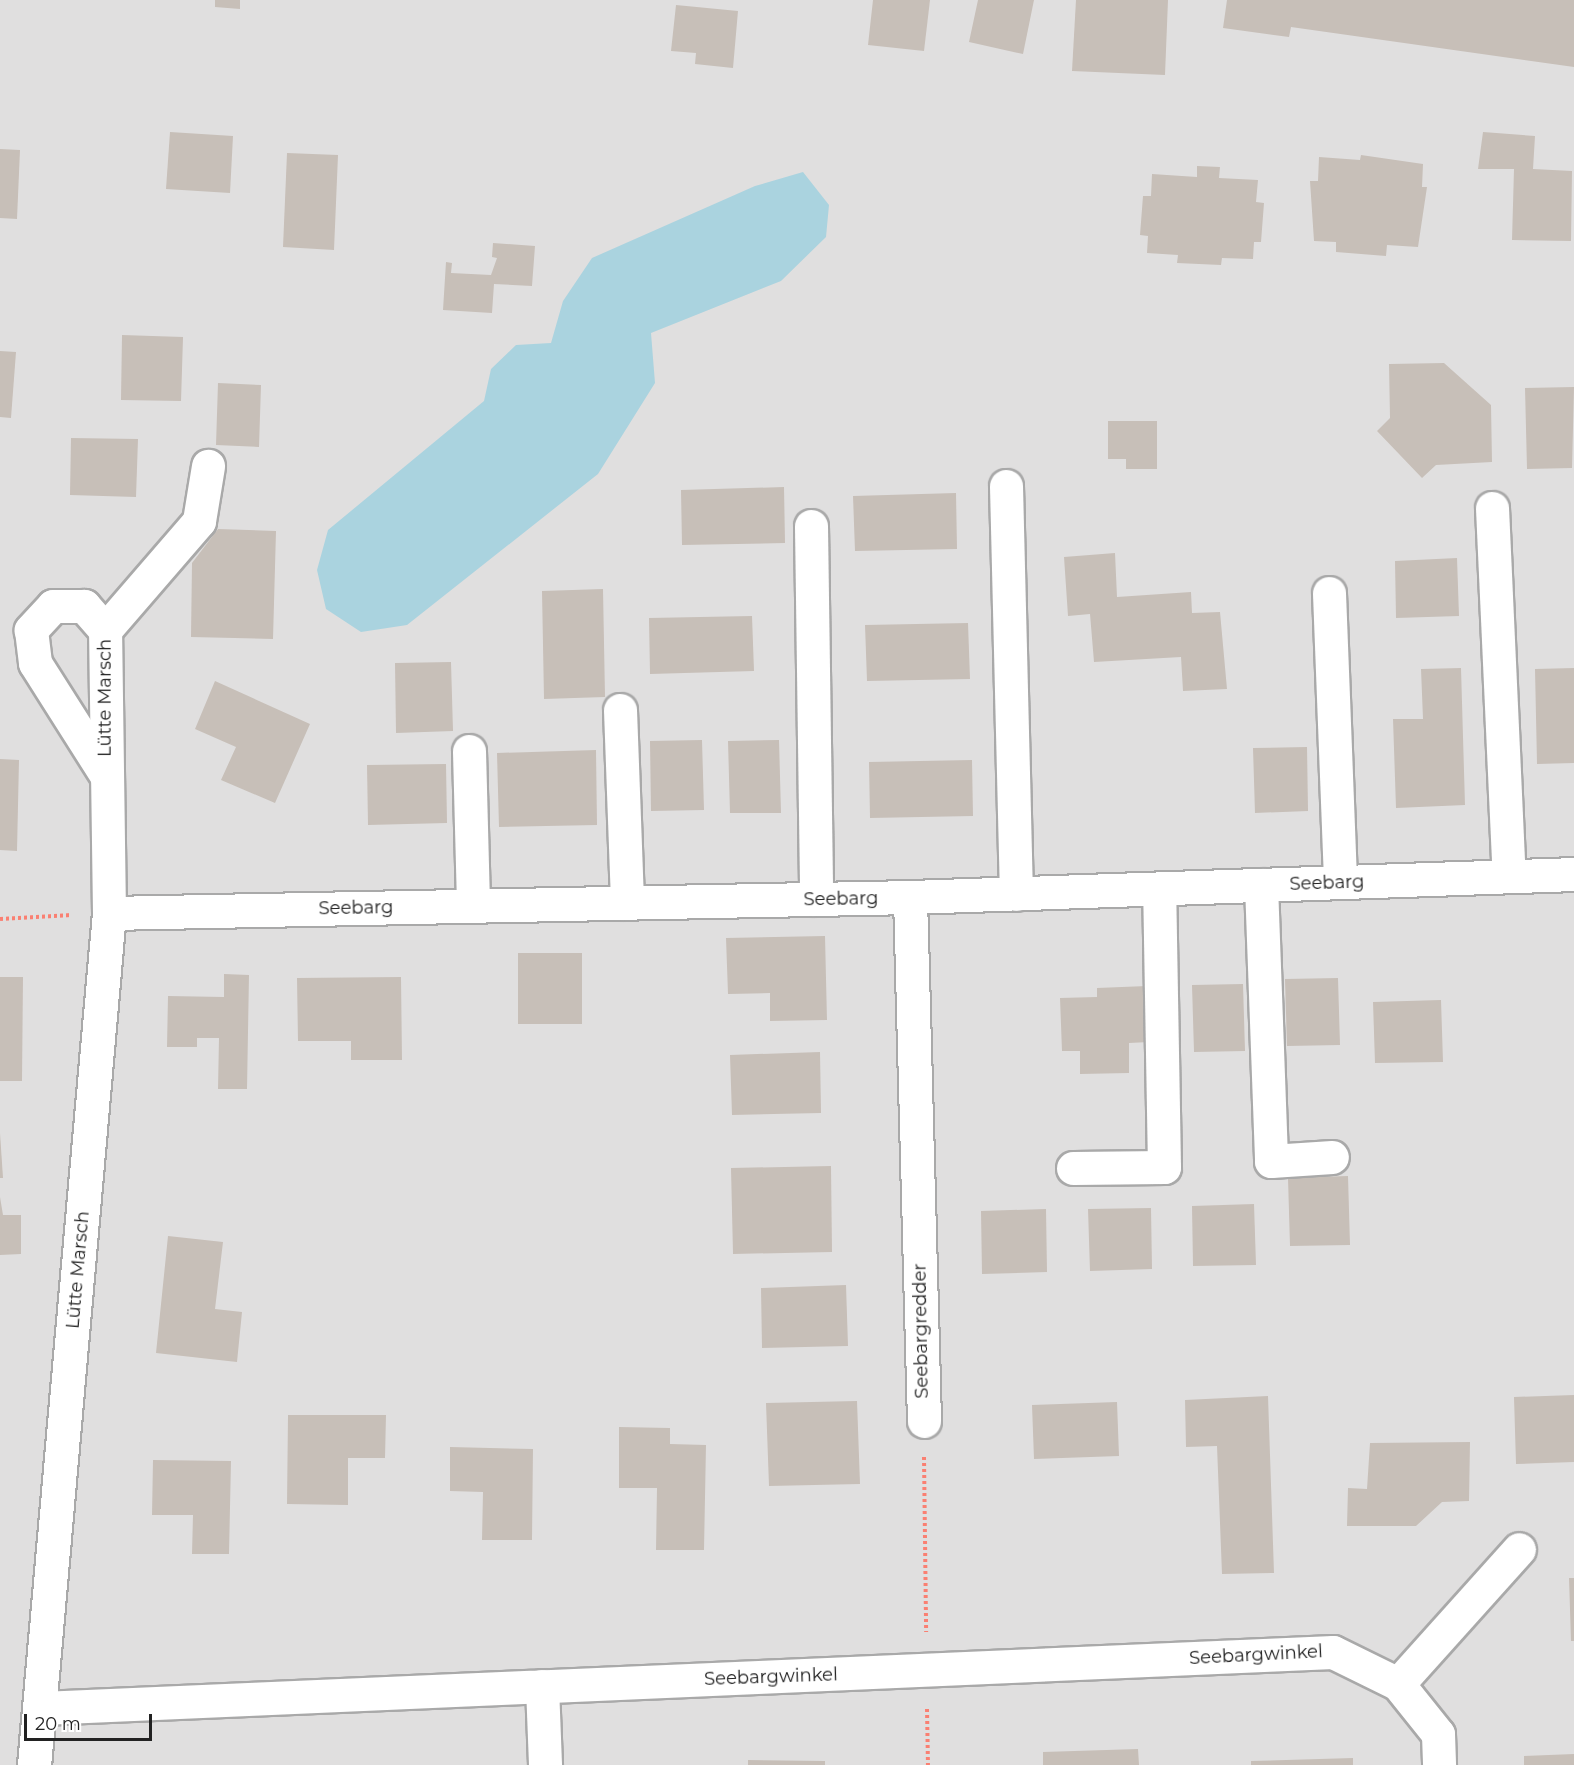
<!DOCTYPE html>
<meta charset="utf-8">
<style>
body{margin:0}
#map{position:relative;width:1574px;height:1765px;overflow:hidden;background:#f2efe9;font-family:Montserrat,sans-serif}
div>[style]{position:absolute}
.residential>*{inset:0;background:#e0dfdf}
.water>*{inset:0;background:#aad3df}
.building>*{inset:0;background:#c7bfb8}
.path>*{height:4px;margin-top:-2px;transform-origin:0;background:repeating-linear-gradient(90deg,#fa8072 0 3px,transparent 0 6px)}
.roads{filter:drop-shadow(2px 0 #a9a9a9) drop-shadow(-2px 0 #a9a9a9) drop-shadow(0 2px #a9a9a9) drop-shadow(0 -2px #a9a9a9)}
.minor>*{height:33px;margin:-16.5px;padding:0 16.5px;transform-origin:16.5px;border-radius:16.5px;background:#fff}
span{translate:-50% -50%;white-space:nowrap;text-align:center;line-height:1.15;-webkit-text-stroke:6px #fff;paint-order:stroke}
.street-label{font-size:18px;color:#222}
.scale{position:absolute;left:24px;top:1714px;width:128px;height:27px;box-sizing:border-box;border:3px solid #222;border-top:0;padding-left:8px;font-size:18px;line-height:21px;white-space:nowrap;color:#222;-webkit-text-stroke:4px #fff;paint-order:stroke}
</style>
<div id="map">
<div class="residential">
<div style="clip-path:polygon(0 0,1574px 0,1574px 1765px,0 1765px)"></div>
</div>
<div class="water">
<div style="clip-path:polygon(803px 172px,829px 205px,826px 237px,781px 281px,651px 333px,655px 383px,598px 474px,407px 625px,361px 632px,326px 609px,317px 570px,328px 530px,484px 401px,491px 369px,516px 345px,551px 343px,563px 301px,592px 258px,755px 186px)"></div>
</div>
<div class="building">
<div style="clip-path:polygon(215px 0,240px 0,240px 9px,215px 7px)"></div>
<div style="clip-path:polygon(873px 0,930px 0,924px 51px,868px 45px)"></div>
<div style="clip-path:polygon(978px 0,1034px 0,1023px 54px,969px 42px)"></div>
<div style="clip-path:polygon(1076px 0,1168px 0,1165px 75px,1072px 71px)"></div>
<div style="clip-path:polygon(1227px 0,1574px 0,1574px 67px,1291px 27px,1289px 37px,1223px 28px)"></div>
<div style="clip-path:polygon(676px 5px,738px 11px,733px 68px,695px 64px,696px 53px,671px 51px)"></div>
<div style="clip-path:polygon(170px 132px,233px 136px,230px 193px,166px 189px)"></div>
<div style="clip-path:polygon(1483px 132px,1535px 136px,1533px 169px,1572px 171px,1571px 241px,1512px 240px,1514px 169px,1478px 169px)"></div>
<div style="clip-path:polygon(0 149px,20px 150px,17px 219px,0 218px)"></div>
<div style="clip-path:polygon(287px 153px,338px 155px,334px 250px,283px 247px)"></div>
<div style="clip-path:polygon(1361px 155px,1423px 164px,1422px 187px,1427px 187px,1418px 247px,1387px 245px,1386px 256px,1336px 252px,1336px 242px,1314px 241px,1310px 181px,1318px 181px,1319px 157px,1360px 160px)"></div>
<div style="clip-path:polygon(1197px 166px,1220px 167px,1219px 178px,1258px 180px,1256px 202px,1264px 203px,1261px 242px,1254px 242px,1253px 259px,1222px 258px,1221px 265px,1177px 263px,1178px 255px,1147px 253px,1148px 236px,1140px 235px,1143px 196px,1151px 196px,1152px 174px,1197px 177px)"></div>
<div style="clip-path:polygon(493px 243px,535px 246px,532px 286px,494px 284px,492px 313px,443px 310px,446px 262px,452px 263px,451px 273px,491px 275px,497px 258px,492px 257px)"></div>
<div style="clip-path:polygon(122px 335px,183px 337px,181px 401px,121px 400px)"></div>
<div style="clip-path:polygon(0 351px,16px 352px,11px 418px,0 417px)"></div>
<div style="clip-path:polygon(1444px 363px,1491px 405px,1492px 462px,1436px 465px,1422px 478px,1377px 431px,1390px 418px,1389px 364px)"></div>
<div style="clip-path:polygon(218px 383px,261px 385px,259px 447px,216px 445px)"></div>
<div style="clip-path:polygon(1574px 387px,1572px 468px,1527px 469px,1525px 388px)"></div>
<div style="clip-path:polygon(1108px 421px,1157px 421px,1157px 469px,1126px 469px,1126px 459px,1108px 459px)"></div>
<div style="clip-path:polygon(71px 438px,138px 439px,136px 497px,70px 495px)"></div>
<div style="clip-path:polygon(784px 487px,785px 543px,682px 545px,681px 490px)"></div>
<div style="clip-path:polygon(956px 493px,957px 549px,855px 551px,853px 496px)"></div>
<div style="clip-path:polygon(218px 529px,276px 531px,273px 639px,191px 637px,192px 563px)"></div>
<div style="clip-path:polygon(1115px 553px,1117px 597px,1191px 592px,1192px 613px,1220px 612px,1227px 689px,1183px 691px,1181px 657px,1094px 662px,1090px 614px,1068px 616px,1064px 557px)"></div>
<div style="clip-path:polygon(1457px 558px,1459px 616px,1396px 618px,1395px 561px)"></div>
<div style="clip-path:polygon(603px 589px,605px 697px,544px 699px,542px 591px)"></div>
<div style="clip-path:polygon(752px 616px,754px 671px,650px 674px,649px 618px)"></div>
<div style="clip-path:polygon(968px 623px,970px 679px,867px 681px,865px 625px)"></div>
<div style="clip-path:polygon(451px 662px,453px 731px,396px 733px,395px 663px)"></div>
<div style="clip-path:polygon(1461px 668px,1465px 805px,1396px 808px,1393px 719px,1423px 719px,1421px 669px)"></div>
<div style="clip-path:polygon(1574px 668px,1574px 763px,1537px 764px,1535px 669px)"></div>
<div style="clip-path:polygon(215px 681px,310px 724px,275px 803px,221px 780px,236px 747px,195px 729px)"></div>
<div style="clip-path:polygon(702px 740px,704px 810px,651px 811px,650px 741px)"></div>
<div style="clip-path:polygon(779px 740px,781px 813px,730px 813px,728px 741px)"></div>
<div style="clip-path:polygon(1307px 747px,1308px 811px,1255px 813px,1253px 748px)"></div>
<div style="clip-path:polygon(596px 750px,597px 825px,499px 827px,497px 753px)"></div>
<div style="clip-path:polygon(0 759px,19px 760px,17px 851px,0 850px)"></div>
<div style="clip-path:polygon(972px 760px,973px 816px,870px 818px,869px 762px)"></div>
<div style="clip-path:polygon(446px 764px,447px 823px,368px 825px,367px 765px)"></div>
<div style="clip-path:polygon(825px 936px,827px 1020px,770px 1021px,770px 993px,728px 994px,726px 938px)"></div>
<div style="clip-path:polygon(518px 953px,582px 953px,582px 1024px,518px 1024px)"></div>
<div style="clip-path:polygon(224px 974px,249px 975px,247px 1089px,218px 1089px,219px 1038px,197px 1038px,197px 1047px,167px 1047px,168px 996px,224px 997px)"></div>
<div style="clip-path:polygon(0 977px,23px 977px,22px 1081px,0 1081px)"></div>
<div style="clip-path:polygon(401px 977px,402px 1060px,351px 1060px,351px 1041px,298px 1041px,297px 978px)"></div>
<div style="clip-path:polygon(1338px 978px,1340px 1045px,1287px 1046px,1285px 979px)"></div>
<div style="clip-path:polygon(1243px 984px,1245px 1051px,1194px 1052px,1192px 985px)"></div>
<div style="clip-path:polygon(1147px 986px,1149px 1042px,1129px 1043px,1129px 1073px,1080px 1074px,1080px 1051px,1062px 1051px,1060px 998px,1097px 997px,1097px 988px)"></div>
<div style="clip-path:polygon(1441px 1000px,1443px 1062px,1375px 1063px,1373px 1002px)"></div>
<div style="clip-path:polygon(820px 1052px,821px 1113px,732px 1115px,730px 1055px)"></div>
<div style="clip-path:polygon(0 1133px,3px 1178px,0 1178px)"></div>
<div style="clip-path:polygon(831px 1166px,832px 1252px,733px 1254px,731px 1168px)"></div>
<div style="clip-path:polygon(1348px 1176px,1350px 1245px,1290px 1246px,1288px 1178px)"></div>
<div style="clip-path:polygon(0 1197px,3px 1215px,21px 1215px,21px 1254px,0 1255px)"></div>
<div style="clip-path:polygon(1254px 1204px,1256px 1265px,1193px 1266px,1192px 1206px)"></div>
<div style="clip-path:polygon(1151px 1208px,1152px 1269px,1090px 1271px,1088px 1209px)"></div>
<div style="clip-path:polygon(1046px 1209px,1047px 1272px,982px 1274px,981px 1211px)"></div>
<div style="clip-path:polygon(168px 1236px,223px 1242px,215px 1309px,242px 1312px,237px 1362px,156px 1353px)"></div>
<div style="clip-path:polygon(846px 1285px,848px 1346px,762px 1348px,761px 1288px)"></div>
<div style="clip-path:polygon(1574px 1395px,1574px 1462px,1516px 1464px,1514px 1397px)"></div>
<div style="clip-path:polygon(1268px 1396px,1274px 1573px,1222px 1574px,1217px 1446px,1186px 1447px,1185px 1400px)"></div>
<div style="clip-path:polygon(857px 1401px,860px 1484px,769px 1486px,766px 1403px)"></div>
<div style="clip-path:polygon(1117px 1402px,1119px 1456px,1034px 1459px,1032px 1405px)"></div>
<div style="clip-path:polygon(288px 1415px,386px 1415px,385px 1458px,348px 1458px,348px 1505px,287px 1504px)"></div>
<div style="clip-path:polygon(619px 1427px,670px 1428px,670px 1444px,706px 1445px,704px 1550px,656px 1550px,657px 1488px,619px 1488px)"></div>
<div style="clip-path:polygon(1470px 1442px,1469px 1501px,1442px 1502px,1416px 1526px,1347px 1526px,1348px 1488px,1367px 1489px,1370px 1443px)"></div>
<div style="clip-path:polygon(450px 1447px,533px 1449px,532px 1540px,482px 1540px,483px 1492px,450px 1491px)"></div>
<div style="clip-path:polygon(153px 1460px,231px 1461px,229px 1554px,192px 1554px,193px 1515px,152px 1515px)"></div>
<div style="clip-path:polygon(1569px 1578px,1574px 1578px,1574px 1641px,1571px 1641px)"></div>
<div style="clip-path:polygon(1138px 1749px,1139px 1765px,1043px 1765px,1043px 1752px)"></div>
<div style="clip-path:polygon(1574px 1754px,1574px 1765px,1524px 1765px,1524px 1756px)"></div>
<div style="clip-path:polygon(1353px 1758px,1353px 1765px,1251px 1765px,1251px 1761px)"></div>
<div style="clip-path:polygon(748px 1760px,825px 1761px,825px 1765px,748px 1765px)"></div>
</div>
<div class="path">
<div style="left:0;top:919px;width:72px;rotate:-3.2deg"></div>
<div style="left:924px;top:1457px;width:175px;rotate:89.3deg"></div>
<div style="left:927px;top:1709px;width:56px;rotate:89deg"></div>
</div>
<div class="roads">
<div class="minor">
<div style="left:1006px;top:486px;width:408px;rotate:88.6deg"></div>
<div style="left:1492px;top:508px;width:368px;rotate:87.4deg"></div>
<div style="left:811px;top:526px;width:373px;rotate:89.2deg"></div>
<div style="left:1329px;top:593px;width:289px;rotate:87.8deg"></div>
<div style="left:105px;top:630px;width:144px;rotate:-49.2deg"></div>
<div style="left:199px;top:521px;width:56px;rotate:-80.7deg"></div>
<div style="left:620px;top:710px;width:193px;rotate:87.9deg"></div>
<div style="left:469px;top:751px;width:155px;rotate:88.5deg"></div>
<div style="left:1261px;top:885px;width:276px;rotate:87.9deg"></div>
<div style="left:1271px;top:1161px;width:61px;rotate:-3.8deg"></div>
<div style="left:910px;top:897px;width:524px;rotate:88.47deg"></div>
<div style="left:109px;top:913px;width:801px;rotate:-1.14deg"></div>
<div style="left:910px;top:897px;width:664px;rotate:-1.98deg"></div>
<div style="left:1073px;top:1168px;width:91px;rotate:-0.6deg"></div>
<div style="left:1164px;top:1167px;width:278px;rotate:-91deg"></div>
<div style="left:1398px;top:1684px;width:181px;rotate:-48.1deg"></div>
<div style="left:542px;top:1686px;width:79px;rotate:87.8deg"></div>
<div style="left:41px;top:1708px;width:1293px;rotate:-2.48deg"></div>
<div style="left:1333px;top:1652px;width:72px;rotate:26.2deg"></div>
<div style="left:1398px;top:1684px;width:64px;rotate:51.3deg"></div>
<div style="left:1438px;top:1734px;width:31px;rotate:88deg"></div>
<div style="left:34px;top:1765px;width:855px;rotate:-84.97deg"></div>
<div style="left:109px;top:913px;width:283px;rotate:-90.8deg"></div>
<div style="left:105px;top:630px;width:32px;rotate:-131deg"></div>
<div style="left:84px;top:606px;width:31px;rotate:180deg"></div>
<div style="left:53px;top:606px;width:33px;rotate:133deg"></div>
<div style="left:31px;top:630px;width:33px;rotate:83deg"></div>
<div style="left:35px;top:663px;width:133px;rotate:57.6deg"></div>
</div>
</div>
<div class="street-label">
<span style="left:105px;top:698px;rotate:-90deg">Lütte Marsch</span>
<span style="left:1327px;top:883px;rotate:-2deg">Seebarg</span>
<span style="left:841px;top:899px;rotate:-1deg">Seebarg</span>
<span style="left:356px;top:908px;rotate:-1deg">Seebarg</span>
<span style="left:78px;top:1270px;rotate:-85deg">Lütte Marsch</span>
<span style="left:921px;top:1331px;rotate:-91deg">Seebargredder</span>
<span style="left:1256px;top:1655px;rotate:-3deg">Seebargwinkel</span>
<span style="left:771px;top:1677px;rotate:-2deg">Seebargwinkel</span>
</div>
<div class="scale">20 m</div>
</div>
